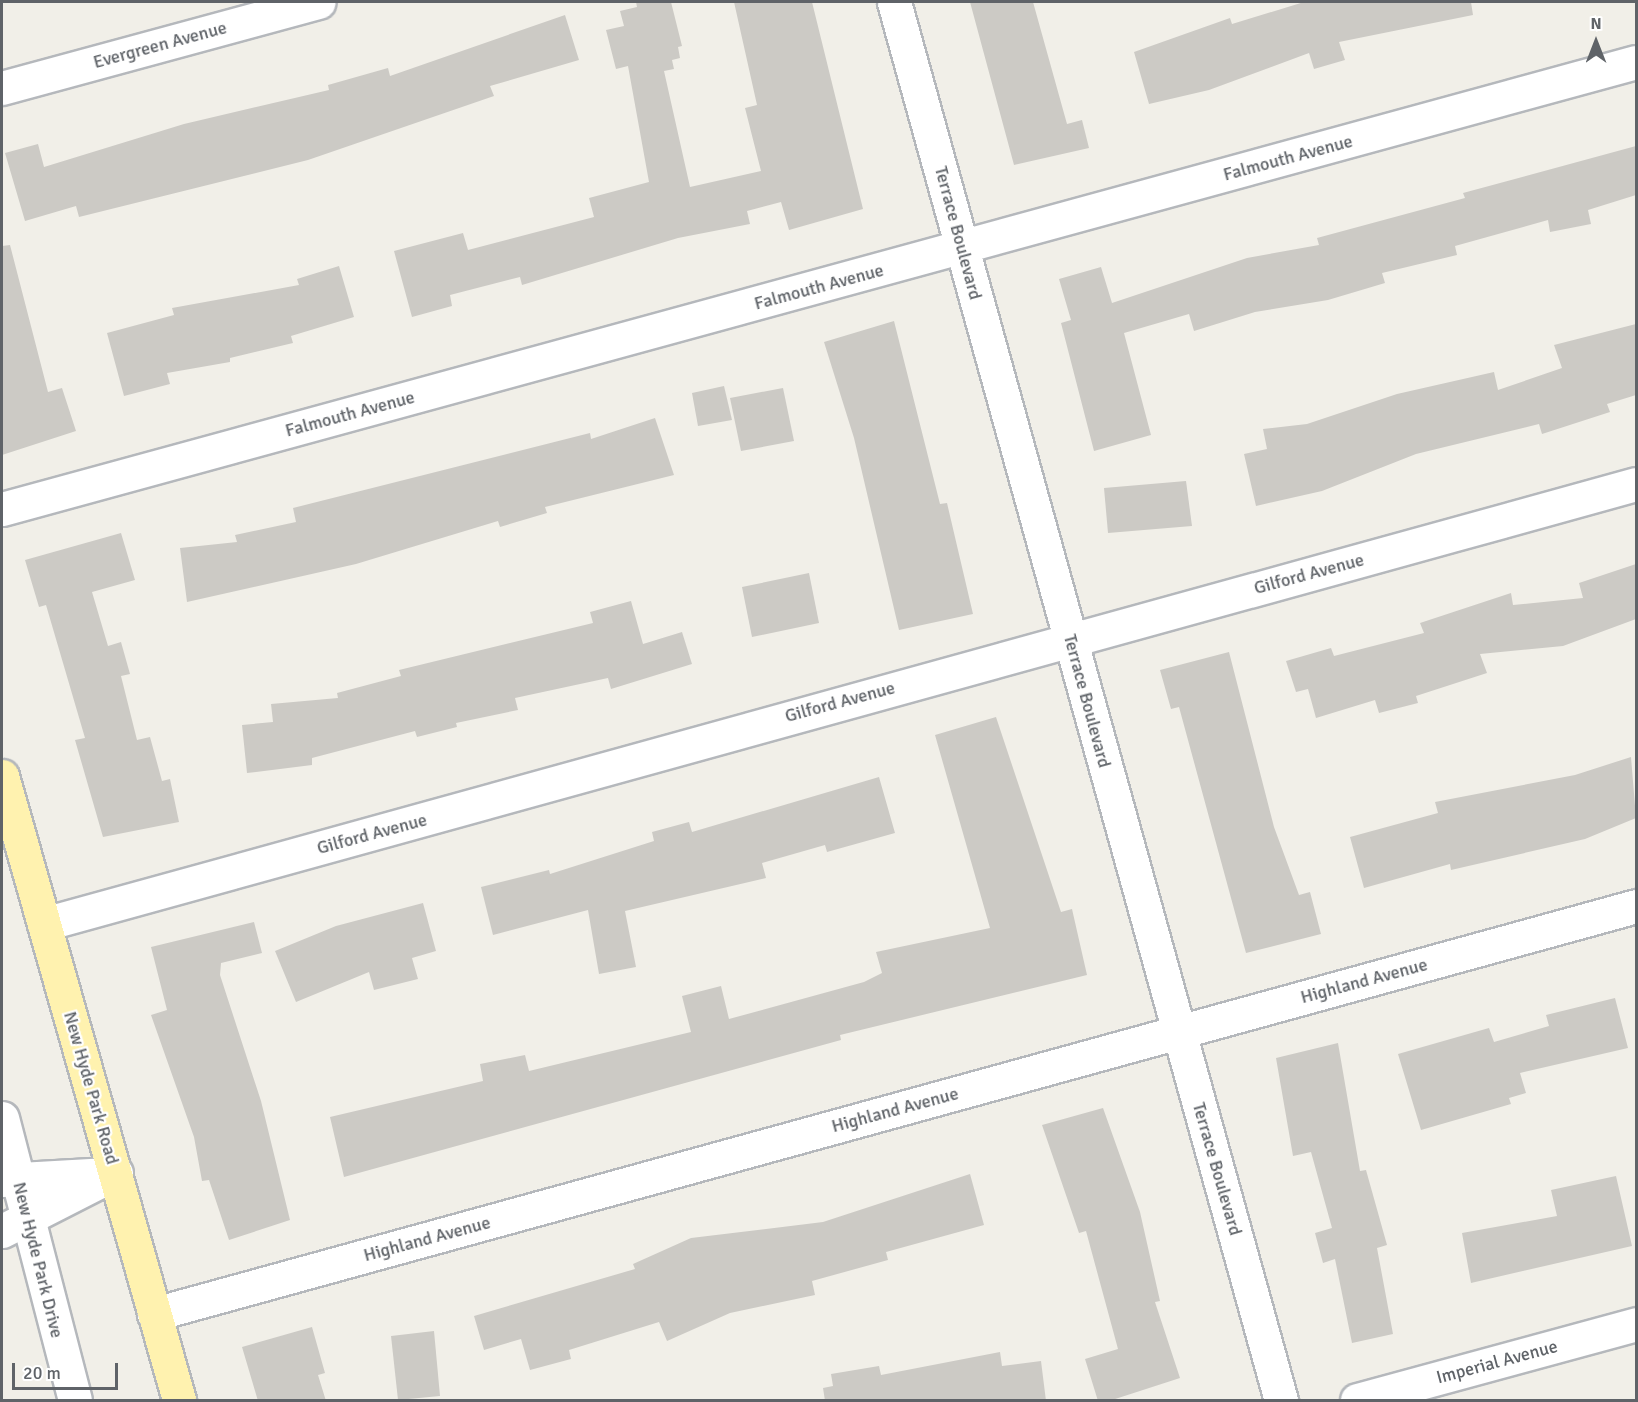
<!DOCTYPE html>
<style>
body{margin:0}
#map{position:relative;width:1638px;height:1402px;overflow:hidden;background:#f1efe8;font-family:Signika,sans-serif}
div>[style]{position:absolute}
.building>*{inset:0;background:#cccac5}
.roads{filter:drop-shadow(2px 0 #b5b8bc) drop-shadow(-2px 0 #b5b8bc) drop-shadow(0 2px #b5b8bc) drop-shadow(0 -2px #b5b8bc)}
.minor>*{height:33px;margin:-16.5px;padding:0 16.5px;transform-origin:16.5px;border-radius:16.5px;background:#fff}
.major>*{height:33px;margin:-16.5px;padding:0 16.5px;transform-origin:16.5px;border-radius:16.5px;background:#fff2af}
span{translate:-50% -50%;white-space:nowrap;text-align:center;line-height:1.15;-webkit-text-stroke:4.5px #fff;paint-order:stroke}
.street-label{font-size:18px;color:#5f6368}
.frame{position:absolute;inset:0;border:3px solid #5f6368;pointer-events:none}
.north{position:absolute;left:1566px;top:12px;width:60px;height:60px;-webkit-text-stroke:4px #fff;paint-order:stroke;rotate:0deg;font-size:16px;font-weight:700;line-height:24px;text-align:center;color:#5f6368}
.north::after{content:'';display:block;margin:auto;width:21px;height:27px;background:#5f6368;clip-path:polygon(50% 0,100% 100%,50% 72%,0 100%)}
.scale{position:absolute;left:12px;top:1363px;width:106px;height:27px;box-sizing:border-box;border:3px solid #5f6368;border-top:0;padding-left:8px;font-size:18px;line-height:21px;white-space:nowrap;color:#5f6368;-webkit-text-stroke:4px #fff;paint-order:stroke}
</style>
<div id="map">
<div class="building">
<div style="clip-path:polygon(636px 2px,671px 2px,682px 46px,678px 47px,680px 58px,672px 60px,674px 69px,664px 71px,690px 187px,761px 171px,745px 108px,757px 105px,734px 2px,812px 2px,863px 209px,789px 230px,781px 202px,747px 211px,750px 224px,678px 238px,522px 285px,520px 277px,450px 295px,452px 306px,412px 317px,394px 251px,463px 233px,468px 250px,594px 217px,589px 198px,649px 182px,628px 66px,616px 69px,606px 30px,624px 26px,620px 11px,637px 7px)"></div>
<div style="clip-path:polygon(970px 2px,1033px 2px,1067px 124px,1082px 120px,1089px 148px,1014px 165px)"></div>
<div style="clip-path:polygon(1304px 2px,1471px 2px,1473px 15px,1339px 42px,1345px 60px,1314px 69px,1309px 53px,1209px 90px,1149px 104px,1134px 52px,1230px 18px,1232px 24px)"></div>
<div style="clip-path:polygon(565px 15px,579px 60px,490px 86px,494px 96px,308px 160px,79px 217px,76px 206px,25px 221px,5px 153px,38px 144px,44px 167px,184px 124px,329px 90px,328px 85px,388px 68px,390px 76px)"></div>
<div style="clip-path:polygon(1636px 146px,1636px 195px,1588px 210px,1591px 224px,1550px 232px,1548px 220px,1455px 246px,1457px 255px,1382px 273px,1385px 283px,1328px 300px,1255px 312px,1194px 331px,1189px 314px,1124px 333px,1151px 435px,1094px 451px,1061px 323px,1071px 320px,1059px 279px,1101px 267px,1112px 303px,1247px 258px,1319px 245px,1317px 238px,1465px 198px,1463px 193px)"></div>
<div style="clip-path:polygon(10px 245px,48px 392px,62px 388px,76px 431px,2px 455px,2px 246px)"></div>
<div style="clip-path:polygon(339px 266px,354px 317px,291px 336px,293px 343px,230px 358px,230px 362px,167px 373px,170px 384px,124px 396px,107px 333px,174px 315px,172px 308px,299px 285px,297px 279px)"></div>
<div style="clip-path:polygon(894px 321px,940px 504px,947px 503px,973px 614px,899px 630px,854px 438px,824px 342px)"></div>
<div style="clip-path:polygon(1636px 324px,1636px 395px,1607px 404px,1610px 412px,1542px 434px,1539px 424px,1416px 454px,1322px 491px,1256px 506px,1244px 454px,1267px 449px,1263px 429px,1307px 424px,1397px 394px,1494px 372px,1498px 390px,1562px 368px,1554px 345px)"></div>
<div style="clip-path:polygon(724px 386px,732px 420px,698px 426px,692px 393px)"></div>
<div style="clip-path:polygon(783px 388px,794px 441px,741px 451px,730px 398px)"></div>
<div style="clip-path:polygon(655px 418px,674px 475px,545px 507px,547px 513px,500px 527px,498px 521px,356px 564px,187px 602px,180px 548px,237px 542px,235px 535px,296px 522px,293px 508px,590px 433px,591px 439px)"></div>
<div style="clip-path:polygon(1186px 481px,1192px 526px,1108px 533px,1104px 488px)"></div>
<div style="clip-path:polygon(121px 533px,135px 580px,92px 592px,108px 646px,121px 642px,130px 674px,121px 676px,137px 740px,150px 737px,162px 781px,170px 779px,179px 822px,103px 837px,75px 740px,85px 738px,46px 605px,39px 607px,25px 560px)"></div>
<div style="clip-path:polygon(1636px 564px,1636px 619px,1563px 646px,1480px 654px,1487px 673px,1416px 696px,1418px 703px,1379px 713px,1375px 700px,1316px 718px,1308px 689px,1296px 692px,1286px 661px,1331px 648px,1334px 656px,1424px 633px,1420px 623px,1511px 593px,1513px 605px,1583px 598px,1579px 583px)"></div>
<div style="clip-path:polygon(809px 573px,819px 623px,752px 637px,742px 587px)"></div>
<div style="clip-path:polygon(631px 601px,643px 644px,682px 632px,692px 664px,611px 689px,608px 678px,515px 698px,518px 710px,456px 723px,457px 727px,417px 737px,415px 731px,312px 758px,312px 765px,247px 773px,242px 725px,273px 722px,271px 704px,338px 698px,337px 693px,401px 676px,399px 670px,593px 623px,590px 612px)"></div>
<div style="clip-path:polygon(1229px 652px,1274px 827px,1299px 895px,1310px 892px,1321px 934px,1246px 953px,1179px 707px,1171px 709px,1160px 670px)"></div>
<div style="clip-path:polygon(996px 717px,1061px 912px,1072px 909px,1087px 975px,840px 1035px,841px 1040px,344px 1177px,330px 1117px,483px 1081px,480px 1064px,525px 1055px,529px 1071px,691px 1032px,682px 996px,721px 986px,729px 1019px,864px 982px,882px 973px,876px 952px,990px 928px,935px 735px)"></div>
<div style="clip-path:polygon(1631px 757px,1636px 818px,1585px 839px,1451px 870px,1450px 864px,1364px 888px,1350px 837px,1438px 813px,1435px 802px,1575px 775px)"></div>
<div style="clip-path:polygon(879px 777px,895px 833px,827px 852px,825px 845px,762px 863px,766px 878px,625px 911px,636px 967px,599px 974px,588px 910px,493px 935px,481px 887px,549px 870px,550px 874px,654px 841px,652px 832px,689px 822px,692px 832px)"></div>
<div style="clip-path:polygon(423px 903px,436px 951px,412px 958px,418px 979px,374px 990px,369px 972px,296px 1002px,275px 951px,336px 926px)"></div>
<div style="clip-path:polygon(254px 922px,262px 953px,221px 963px,220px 975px,261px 1101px,290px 1220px,229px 1240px,209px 1180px,202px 1181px,194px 1137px,151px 1015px,167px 1010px,151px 947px)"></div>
<div style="clip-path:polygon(1615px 998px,1628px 1048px,1520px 1073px,1526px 1093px,1509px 1098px,1511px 1104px,1421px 1130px,1398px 1054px,1489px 1028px,1494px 1042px,1549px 1026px,1546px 1015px)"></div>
<div style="clip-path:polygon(1338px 1043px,1360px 1171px,1366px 1170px,1387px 1245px,1377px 1248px,1393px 1334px,1352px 1343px,1335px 1259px,1323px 1263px,1315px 1233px,1332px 1228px,1311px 1152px,1293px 1156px,1276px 1058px)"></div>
<div style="clip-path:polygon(1103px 1108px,1140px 1212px,1160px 1301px,1155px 1302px,1180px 1378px,1109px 1401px,1098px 1401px,1085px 1359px,1118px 1349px,1086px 1231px,1079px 1233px,1042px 1125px)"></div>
<div style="clip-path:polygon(970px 1174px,984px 1225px,886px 1252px,888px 1260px,812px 1281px,815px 1295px,730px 1313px,667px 1341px,659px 1322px,569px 1350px,571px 1359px,530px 1370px,521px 1339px,484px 1350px,474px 1316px,635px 1269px,633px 1264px,691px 1238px,823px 1222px)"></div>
<div style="clip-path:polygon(1616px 1176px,1632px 1246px,1471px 1283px,1462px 1233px,1557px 1216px,1551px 1190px)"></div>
<div style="clip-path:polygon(312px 1327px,325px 1373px,318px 1375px,326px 1401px,258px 1401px,242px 1347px)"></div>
<div style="clip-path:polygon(434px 1331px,440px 1396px,398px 1400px,391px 1336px)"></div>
<div style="clip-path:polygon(1000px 1352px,1002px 1366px,1041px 1361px,1046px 1401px,825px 1401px,823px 1388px,833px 1386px,831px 1374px,879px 1366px,881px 1375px)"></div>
</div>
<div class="roads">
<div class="minor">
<div style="left:894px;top:2px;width:1451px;rotate:74.53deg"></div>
<div style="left:2px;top:88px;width:328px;rotate:-15.2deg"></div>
<div style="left:2px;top:509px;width:1694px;rotate:-15.3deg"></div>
<div style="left:44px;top:924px;width:1652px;rotate:-15.45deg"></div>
<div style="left:2px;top:1118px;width:291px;rotate:75.5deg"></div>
<div style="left:2px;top:1180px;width:106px;rotate:-3.2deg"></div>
<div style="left:2px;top:1231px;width:128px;rotate:-27deg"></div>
<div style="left:154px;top:1314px;width:1537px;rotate:-15.39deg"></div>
<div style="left:1357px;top:1400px;width:289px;rotate:-15.2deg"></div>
</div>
<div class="major">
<div style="left:2px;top:776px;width:649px;rotate:74.16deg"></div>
</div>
</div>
<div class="street-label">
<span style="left:160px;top:45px;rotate:-15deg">Evergreen Avenue</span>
<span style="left:1288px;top:158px;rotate:-15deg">Falmouth Avenue</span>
<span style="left:958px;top:233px;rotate:75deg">Terrace Boulevard</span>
<span style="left:819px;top:287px;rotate:-15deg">Falmouth Avenue</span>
<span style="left:350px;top:414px;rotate:-15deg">Falmouth Avenue</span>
<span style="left:1309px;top:574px;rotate:-15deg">Gilford Avenue</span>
<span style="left:1087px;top:701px;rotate:75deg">Terrace Boulevard</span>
<span style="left:840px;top:702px;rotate:-15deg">Gilford Avenue</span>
<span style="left:372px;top:834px;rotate:-15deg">Gilford Avenue</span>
<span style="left:1364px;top:981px;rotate:-15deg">Highland Avenue</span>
<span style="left:91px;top:1088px;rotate:74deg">New Hyde Park Road</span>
<span style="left:895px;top:1110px;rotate:-15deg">Highland Avenue</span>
<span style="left:1217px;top:1169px;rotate:74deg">Terrace Boulevard</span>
<span style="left:427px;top:1239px;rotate:-15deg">Highland Avenue</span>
<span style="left:38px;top:1260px;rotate:76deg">New Hyde Park Drive</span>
<span style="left:1497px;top:1362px;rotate:-15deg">Imperial Avenue</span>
</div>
<div class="frame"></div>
<div class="north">N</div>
<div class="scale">20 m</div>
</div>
